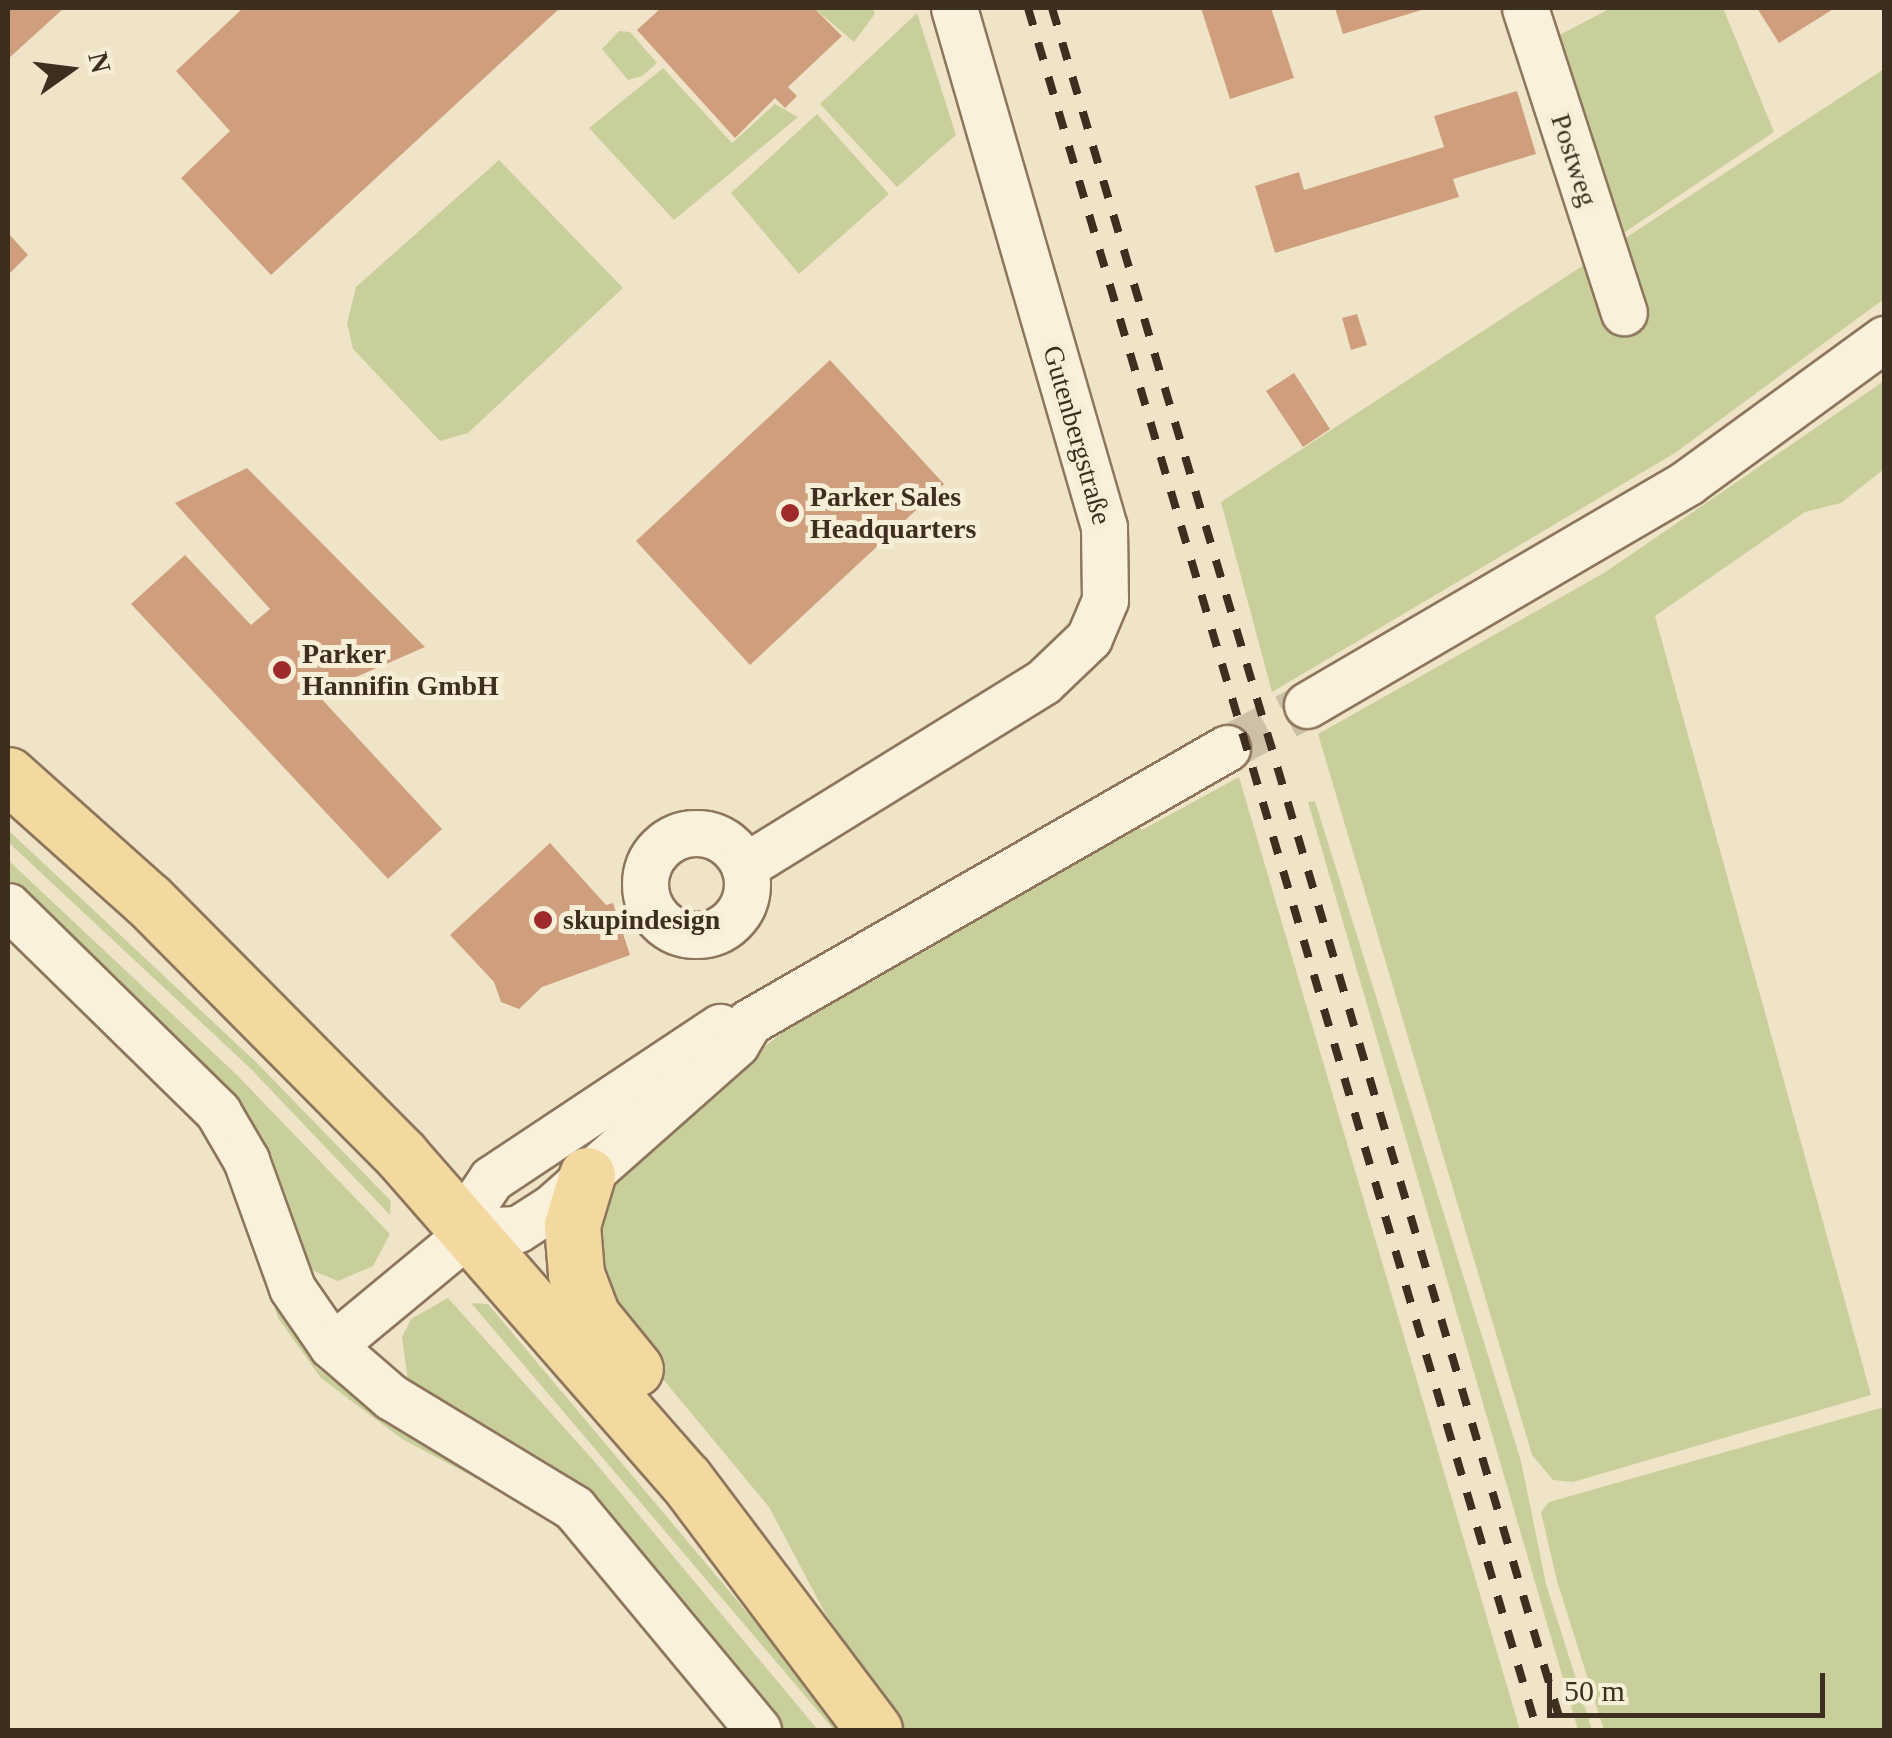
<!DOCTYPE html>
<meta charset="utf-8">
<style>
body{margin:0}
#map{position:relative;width:1892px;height:1738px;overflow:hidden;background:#f0e4c8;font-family:"Times New Roman",serif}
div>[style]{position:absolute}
.green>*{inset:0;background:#c9cf9b}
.building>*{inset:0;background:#cf9f7d}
.minor-tunnel>*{height:45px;margin-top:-22.5px;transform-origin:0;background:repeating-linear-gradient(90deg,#ccc0a6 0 45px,transparent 0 67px)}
.roads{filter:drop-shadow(2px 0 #8d765c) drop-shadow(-2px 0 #8d765c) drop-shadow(0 2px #8d765c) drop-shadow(0 -2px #8d765c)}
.minor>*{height:45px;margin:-22.5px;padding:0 22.5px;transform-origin:22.5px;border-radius:22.5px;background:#faf1dc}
.minor>.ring{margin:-22.5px;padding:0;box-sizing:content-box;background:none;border:45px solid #faf1dc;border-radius:50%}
.major>*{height:55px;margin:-27.5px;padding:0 27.5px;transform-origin:27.5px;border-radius:27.5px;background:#f3d9a0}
.rail>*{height:8px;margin-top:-4px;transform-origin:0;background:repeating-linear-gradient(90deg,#3d2e20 0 18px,transparent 0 36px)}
.dots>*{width:28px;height:28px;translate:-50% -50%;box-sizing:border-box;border:5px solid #f7eed8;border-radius:50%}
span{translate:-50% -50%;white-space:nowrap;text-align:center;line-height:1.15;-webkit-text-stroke:10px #f7eed8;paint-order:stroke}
.street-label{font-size:28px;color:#3d2e20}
.poi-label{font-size:28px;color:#3d2e20;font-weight:700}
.left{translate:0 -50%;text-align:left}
.frame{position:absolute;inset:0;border:10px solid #3d2e20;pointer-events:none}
.north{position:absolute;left:20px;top:20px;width:100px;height:100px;-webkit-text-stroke:8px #f7eed8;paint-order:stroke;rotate:76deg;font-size:28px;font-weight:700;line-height:40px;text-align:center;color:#3d2e20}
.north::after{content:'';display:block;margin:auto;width:35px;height:45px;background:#3d2e20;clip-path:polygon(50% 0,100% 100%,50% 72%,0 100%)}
.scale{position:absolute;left:1547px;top:1673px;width:278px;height:45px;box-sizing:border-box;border:5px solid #3d2e20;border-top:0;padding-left:12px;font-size:30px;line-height:35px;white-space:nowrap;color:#3d2e20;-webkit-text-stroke:8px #f7eed8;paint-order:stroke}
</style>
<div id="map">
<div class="green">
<div style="clip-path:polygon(814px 8px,873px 8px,875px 14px,854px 42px)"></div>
<div style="clip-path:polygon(1611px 8px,1723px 8px,1774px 132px,1613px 240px,1556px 37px)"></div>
<div style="clip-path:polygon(917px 13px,956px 135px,897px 187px,820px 104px)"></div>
<div style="clip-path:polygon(619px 31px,630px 32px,657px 63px,642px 76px,628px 80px,602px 49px)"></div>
<div style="clip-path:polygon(663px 68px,732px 143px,775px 104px,798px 117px,674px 220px,589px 128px)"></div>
<div style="clip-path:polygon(1884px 69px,1884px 299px,1675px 453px,1272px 692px,1221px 502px)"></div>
<div style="clip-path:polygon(817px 114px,889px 194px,799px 274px,731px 193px)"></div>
<div style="clip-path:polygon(499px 160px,623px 288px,468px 433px,440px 441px,353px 349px,347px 323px,356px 287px)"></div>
<div style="clip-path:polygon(1884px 381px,1884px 469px,1841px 503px,1805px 512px,1655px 616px,1871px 1395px,1573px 1482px,1553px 1480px,1532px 1455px,1318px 734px,1604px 573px)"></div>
<div style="clip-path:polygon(1239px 777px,1520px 1730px,905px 1730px,825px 1613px,769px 1507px,618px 1325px,594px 1256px,603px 1201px,629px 1153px,810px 1011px,1134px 822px,1142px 830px)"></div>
<div style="clip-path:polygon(1315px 801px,1521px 1461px,1546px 1584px,1592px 1730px,1578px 1730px,1308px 802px)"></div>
<div style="clip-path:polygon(8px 830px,256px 1062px,391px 1201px,390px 1215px,250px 1068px,8px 842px)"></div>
<div style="clip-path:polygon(8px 860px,237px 1075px,390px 1234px,373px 1266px,338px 1281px,304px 1267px,274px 1207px,8px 894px)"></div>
<div style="clip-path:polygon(217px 1129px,286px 1319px,319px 1361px,315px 1366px,381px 1417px,567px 1522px,598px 1568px,540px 1512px,402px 1439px,321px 1378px,278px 1318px)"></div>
<div style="clip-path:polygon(448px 1298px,594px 1461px,818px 1730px,772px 1730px,723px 1664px,408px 1382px,402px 1337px,411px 1319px)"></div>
<div style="clip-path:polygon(471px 1303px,488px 1304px,846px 1730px,834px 1730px)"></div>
<div style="clip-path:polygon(1884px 1407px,1884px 1730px,1604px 1730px,1557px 1581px,1541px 1512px,1549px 1502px)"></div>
</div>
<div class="building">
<div style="clip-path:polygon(8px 8px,64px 8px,8px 59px)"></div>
<div style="clip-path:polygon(243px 8px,560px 8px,271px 275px,181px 178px,230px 131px,176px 71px)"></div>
<div style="clip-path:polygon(661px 8px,814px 8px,842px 36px,788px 87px,797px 96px,785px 108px,775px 98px,735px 138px,637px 30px)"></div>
<div style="clip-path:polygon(1201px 8px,1271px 8px,1294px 78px,1230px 99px)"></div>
<div style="clip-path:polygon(1335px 8px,1428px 8px,1343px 34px)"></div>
<div style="clip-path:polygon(1757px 8px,1835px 8px,1779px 43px)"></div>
<div style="clip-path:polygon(1517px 91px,1536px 154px,1453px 179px,1459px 197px,1275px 253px,1255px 186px,1299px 172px,1304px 190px,1444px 147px,1434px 116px)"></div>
<div style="clip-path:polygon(8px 233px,28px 255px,8px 275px)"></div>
<div style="clip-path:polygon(1357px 314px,1367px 345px,1351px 350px,1342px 318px)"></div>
<div style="clip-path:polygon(830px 360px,944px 484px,750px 665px,636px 541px)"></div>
<div style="clip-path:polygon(1294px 373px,1330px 429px,1303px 447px,1266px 391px)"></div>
<div style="clip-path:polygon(247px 468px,425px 647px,317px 694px,442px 829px,388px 879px,131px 604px,185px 555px,251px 625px,270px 609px,175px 503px)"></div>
<div style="clip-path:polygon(550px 843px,606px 905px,613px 903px,630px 955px,542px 987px,519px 1009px,501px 1002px,494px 982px,450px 935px)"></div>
</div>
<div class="minor-tunnel">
<div style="left:1227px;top:748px;width:91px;rotate:-28.3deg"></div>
</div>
<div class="roads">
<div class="minor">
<div style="left:1525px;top:8px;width:320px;rotate:72deg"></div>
<div style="left:1307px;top:705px;width:441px;rotate:-30.3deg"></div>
<div style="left:1688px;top:482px;width:243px;rotate:-36.1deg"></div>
<div class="ring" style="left:645px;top:833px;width:57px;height:57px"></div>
<div style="left:745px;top:866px;width:350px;rotate:-31.7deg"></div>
<div style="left:1043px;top:682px;width:64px;rotate:-43.7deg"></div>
<div style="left:1089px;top:638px;width:41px;rotate:-67.2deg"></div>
<div style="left:1105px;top:600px;width:73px;rotate:-90.8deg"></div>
<div style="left:1104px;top:527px;width:540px;rotate:-106.12deg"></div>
<div style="left:8px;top:906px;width:294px;rotate:44.4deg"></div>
<div style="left:218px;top:1112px;width:56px;rotate:59.7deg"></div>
<div style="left:246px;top:1160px;width:136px;rotate:70.2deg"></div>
<div style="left:292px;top:1288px;width:70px;rotate:55.4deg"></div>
<div style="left:332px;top:1346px;width:78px;rotate:40.8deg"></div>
<div style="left:391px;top:1397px;width:214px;rotate:31.2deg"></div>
<div style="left:574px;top:1508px;width:288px;rotate:50.3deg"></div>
<div style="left:471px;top:1231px;width:28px;rotate:-82deg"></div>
<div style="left:475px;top:1203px;width:29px;rotate:-56deg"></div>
<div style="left:491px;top:1179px;width:275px;rotate:-33.6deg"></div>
<div style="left:332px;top:1346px;width:180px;rotate:-39.6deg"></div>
<div style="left:471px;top:1231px;width:47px;rotate:-2.4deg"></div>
<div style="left:518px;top:1229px;width:40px;rotate:-32.9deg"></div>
<div style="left:552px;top:1207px;width:246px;rotate:-41.5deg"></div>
<div style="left:736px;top:1044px;width:26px;rotate:-59deg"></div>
<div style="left:749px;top:1022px;width:551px;rotate:-29.82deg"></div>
</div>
<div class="major">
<div style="left:8px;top:775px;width:189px;rotate:41.8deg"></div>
<div style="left:149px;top:901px;width:358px;rotate:45.2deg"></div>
<div style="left:401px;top:1155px;width:431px;rotate:48.8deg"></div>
<div style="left:685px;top:1479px;width:314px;rotate:53deg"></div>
<div style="left:587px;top:1175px;width:52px;rotate:106.7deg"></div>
<div style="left:572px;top:1225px;width:49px;rotate:85.3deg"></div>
<div style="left:576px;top:1274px;width:45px;rotate:69.1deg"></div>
<div style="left:592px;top:1316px;width:68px;rotate:50.9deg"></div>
</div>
</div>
<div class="rail">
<div style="left:1028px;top:8px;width:1796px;rotate:73.53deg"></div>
<div style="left:1052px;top:8px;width:1796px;rotate:73.47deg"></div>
</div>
<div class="dots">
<div style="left:790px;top:513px;background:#9e2a2b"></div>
<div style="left:282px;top:670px;background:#9e2a2b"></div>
<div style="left:543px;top:920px;background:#9e2a2b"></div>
</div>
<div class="street-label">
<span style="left:1574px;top:160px;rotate:72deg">Postweg</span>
<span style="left:1077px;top:435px;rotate:74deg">Gutenbergstraße</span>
</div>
<div class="poi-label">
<span class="left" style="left:810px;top:513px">Parker Sales<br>Headquarters</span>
<span class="left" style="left:302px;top:670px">Parker<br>Hannifin GmbH</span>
<span class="left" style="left:563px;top:920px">skupindesign</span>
</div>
<div class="frame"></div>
<div class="north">N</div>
<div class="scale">50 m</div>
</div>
